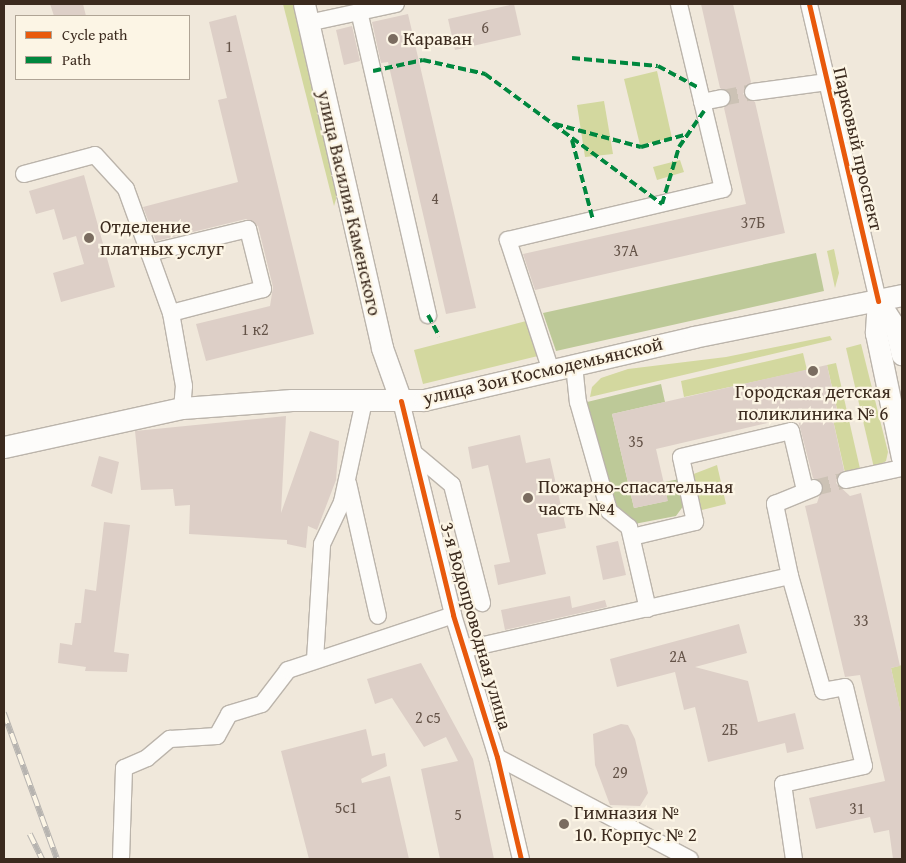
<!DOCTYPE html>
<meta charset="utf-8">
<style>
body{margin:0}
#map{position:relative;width:906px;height:863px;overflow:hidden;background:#f0e8db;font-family:"Gentium Book Plus",serif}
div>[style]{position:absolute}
.green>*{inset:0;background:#d3d89f}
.forest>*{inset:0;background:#bdc998}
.building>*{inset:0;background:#ddcfc7}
.minor-tunnel>*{height:16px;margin-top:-8px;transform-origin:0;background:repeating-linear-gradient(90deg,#ccc2b5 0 16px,transparent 0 24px)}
.roads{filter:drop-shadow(1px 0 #bbb4ab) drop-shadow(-1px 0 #bbb4ab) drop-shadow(0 1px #bbb4ab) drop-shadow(0 -1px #bbb4ab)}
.minor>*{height:16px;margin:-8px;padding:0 8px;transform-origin:8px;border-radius:8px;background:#fdfcfa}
.major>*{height:21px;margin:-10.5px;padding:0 10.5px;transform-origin:10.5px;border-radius:10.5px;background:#fdfcfa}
.rail>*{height:5.5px;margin-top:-2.75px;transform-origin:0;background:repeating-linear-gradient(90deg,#fcf5e5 0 11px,#b7b4b0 0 22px);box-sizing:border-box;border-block:1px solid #b7b4b0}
.quiet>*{height:4px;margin-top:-2px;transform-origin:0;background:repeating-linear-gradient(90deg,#00873e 0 8px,transparent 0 12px)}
.cycleway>*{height:5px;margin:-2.5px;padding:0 2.5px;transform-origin:2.5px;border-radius:2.5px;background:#e8590c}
.dots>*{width:14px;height:14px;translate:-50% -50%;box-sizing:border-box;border:2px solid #fcf5e5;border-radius:50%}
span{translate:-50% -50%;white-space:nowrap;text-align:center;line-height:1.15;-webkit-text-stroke:4.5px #fcf5e5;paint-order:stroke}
.number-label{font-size:16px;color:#645348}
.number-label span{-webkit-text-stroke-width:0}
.poi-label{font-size:19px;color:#3b2a1e}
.left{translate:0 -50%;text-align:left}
.street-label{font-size:19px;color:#3b2a1e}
.frame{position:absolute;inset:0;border:5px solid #3b2a1e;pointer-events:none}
.legend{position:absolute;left:15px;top:15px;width:175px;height:65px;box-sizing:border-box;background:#fcf5e5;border:1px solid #afa495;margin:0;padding:6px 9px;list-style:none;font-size:15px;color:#3b2a1e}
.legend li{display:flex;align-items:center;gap:10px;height:25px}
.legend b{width:25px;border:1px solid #afa495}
</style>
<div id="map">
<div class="green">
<div style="clip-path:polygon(283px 4px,298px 4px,337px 196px,334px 206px)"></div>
<div style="clip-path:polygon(657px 71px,672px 138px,640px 145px,624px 79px)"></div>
<div style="clip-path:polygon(604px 101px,613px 154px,585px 157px,577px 105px)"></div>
<div style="clip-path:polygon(680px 160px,684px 172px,657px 180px,653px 167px)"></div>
<div style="clip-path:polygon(834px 249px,839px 273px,835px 288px,827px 251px)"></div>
<div style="clip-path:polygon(530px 320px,542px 355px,423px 384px,414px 350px)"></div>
<div style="clip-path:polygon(830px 336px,832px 340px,590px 397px,592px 387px,601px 378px,628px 369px,726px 357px)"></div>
<div style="clip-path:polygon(861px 344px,888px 452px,886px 461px,874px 468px,846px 348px)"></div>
<div style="clip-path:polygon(803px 353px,807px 370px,684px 397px,681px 381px)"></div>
<div style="clip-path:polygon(836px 363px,861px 473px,846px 477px,831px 411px,837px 409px,827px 365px)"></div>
<div style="clip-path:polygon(717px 465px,726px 504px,698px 511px,691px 475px)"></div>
<div style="clip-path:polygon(902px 665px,902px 715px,901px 715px,891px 668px)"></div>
</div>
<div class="forest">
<div style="clip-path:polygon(816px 253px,824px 291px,556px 351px,543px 313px)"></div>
<div style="clip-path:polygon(661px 384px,665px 402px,612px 414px,634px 508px,667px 501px,664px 482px,680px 479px,684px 505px,676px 516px,629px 525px,610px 509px,583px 403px)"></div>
</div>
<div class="building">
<div style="clip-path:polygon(50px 4px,83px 4px,86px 16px,54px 16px)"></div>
<div style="clip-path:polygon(514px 4px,521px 35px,455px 50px,448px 19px)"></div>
<div style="clip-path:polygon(701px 4px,733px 4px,751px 82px,743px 94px,755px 102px,785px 233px,535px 290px,523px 254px,746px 204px,724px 108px,732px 96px,720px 88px)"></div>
<div style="clip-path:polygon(408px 14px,476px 308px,446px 314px,388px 62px,381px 63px,372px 22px)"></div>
<div style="clip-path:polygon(236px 15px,314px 334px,206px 361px,196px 324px,270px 306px,273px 287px,258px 226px,246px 219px,156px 241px,143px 207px,238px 182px,218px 100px,227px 98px,209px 22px)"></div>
<div style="clip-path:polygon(352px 26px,360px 61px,344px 65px,336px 30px)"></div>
<div style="clip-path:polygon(84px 175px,115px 287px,61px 302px,53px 273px,84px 264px,76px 236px,63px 240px,54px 209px,36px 214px,29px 191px)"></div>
<div style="clip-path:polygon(827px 365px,837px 410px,831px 411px,844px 470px,836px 483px,850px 496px,861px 493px,900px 666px,891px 668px,902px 718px,902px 859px,893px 859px,889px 830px,874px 833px,870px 817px,816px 829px,809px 798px,885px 781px,860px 675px,845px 677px,805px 506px,817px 503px,823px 485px,813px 478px,797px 416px,656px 449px,668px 501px,634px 508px,612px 414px)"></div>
<div style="clip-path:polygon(286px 416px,281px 513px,310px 431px,339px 441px,336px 480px,317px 530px,308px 526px,306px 548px,287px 544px,287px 540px,189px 534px,190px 505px,175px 506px,173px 489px,141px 490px,135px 431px)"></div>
<div style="clip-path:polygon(520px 435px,526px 463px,550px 458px,566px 528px,537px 534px,546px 574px,498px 585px,494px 565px,510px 562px,488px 465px,472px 469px,468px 447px)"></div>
<div style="clip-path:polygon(99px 456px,119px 462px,112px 494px,91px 486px)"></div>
<div style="clip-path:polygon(104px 522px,130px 525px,114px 652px,129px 654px,127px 672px,85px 671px,86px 667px,58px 663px,60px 643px,72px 645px,75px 623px,81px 623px,85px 589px,96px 591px)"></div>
<div style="clip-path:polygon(618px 541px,626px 575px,603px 580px,596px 546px)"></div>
<div style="clip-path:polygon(570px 596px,572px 608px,605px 600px,607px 607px,505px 630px,501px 610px)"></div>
<div style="clip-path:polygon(739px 624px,747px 653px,695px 667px,748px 681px,758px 722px,795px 713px,804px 749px,787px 753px,785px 743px,708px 762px,695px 707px,684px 710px,675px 672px,617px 687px,610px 659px)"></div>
<div style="clip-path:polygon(421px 663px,473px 759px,494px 859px,440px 859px,421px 769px,458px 761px,446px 737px,424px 747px,392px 698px,375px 704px,367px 679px)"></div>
<div style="clip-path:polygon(621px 724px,628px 725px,635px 739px,648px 793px,640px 806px,610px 805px,595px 765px,593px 734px)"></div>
<div style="clip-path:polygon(366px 729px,372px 756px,385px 753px,387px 766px,361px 779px,362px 783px,390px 776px,409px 859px,309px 859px,281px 751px)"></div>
</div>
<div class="minor-tunnel">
<div style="left:722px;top:98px;width:32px;rotate:-11deg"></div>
<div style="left:814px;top:488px;width:33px;rotate:-14deg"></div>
</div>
<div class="roads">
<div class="minor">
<div style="left:809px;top:4px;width:305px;rotate:76.9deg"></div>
<div style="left:359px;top:11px;width:312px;rotate:77.2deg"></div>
<div style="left:308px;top:23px;width:90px;rotate:-12.2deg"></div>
<div style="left:753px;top:92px;width:75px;rotate:-7.7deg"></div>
<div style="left:702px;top:102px;width:20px;rotate:-11deg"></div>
<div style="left:24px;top:174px;width:73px;rotate:-15deg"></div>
<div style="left:95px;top:155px;width:46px;rotate:47.6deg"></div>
<div style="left:126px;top:189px;width:132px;rotate:70.1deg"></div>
<div style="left:171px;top:313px;width:74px;rotate:79.9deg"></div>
<div style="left:184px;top:386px;width:22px;rotate:95deg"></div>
<div style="left:149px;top:253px;width:102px;rotate:-13.6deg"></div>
<div style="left:248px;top:229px;width:62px;rotate:76deg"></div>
<div style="left:263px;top:289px;width:95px;rotate:165.4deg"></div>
<div style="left:574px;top:365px;width:37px;rotate:84deg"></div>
<div style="left:578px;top:402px;width:113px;rotate:74.1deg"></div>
<div style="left:609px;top:511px;width:26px;rotate:39deg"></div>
<div style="left:629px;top:527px;width:84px;rotate:77deg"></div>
<div style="left:551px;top:371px;width:138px;rotate:-108.2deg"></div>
<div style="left:508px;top:240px;width:221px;rotate:-13.3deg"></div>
<div style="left:723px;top:189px;width:190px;rotate:-103.4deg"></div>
<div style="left:401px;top:401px;width:220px;rotate:76.3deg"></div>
<div style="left:453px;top:615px;width:149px;rotate:72.8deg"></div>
<div style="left:497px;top:757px;width:105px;rotate:76.8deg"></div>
<div style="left:414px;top:453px;width:50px;rotate:40.1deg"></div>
<div style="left:452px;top:485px;width:122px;rotate:75.7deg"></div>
<div style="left:846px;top:480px;width:57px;rotate:-12.1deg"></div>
<div style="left:348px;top:483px;width:136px;rotate:77.3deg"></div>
<div style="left:632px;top:537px;width:65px;rotate:-13.4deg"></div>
<div style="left:695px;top:522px;width:66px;rotate:-102.2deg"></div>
<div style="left:681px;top:457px;width:113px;rotate:-13.3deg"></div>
<div style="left:791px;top:431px;width:61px;rotate:76.7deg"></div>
<div style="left:790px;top:576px;width:120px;rotate:74deg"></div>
<div style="left:823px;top:691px;width:22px;rotate:-10deg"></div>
<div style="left:845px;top:687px;width:81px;rotate:76.5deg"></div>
<div style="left:864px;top:766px;width:83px;rotate:167.5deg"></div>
<div style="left:783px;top:784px;width:76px;rotate:81.7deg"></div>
<div style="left:466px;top:649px;width:332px;rotate:-12.7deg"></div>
<div style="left:790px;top:576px;width:74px;rotate:-101.8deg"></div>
<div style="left:775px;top:504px;width:42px;rotate:-22.3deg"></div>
<div style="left:315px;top:660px;width:116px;rotate:-86.5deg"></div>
<div style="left:322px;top:544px;width:47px;rotate:-64.5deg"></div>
<div style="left:342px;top:502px;width:103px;rotate:-77.7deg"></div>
<div style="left:497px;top:757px;width:218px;rotate:27.9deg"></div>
<div style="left:121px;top:859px;width:91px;rotate:-88.1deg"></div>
<div style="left:124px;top:768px;width:25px;rotate:-23deg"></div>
<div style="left:147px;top:758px;width:30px;rotate:-40deg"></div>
<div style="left:170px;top:739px;width:47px;rotate:-3.7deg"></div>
<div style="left:217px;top:736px;width:25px;rotate:-61deg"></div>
<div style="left:229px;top:714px;width:34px;rotate:-17deg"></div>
<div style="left:262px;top:704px;width:43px;rotate:-52.6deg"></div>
<div style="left:288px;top:670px;width:174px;rotate:-18.4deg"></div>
</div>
<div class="major">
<div style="left:304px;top:4px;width:353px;rotate:77.2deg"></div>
<div style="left:382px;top:348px;width:56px;rotate:70.3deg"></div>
<div style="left:878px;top:301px;width:32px;rotate:94deg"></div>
<div style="left:876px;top:333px;width:127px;rotate:78.2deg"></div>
<div style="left:878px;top:301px;width:33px;rotate:57deg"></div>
<div style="left:896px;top:329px;width:26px;rotate:77deg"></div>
<div style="left:4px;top:447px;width:182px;rotate:-12.4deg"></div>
<div style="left:182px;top:408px;width:110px;rotate:-4.2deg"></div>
<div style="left:292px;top:400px;width:132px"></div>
<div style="left:424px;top:400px;width:277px;rotate:-13.1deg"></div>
<div style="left:694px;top:337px;width:212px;rotate:-11.4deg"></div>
</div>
</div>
<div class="rail">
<div style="left:4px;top:713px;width:155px;rotate:70deg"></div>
<div style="left:30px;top:834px;width:28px;rotate:64deg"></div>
</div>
<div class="quiet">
<div style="left:572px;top:58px;width:86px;rotate:5.3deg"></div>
<div style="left:658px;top:66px;width:47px;rotate:28.2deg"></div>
<div style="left:373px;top:71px;width:51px;rotate:-12.4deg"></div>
<div style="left:423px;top:60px;width:64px;rotate:12.7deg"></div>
<div style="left:485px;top:74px;width:220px;rotate:36.3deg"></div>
<div style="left:662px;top:204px;width:59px;rotate:-73.4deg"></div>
<div style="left:679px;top:147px;width:44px;rotate:-55.2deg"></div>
<div style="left:555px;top:124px;width:89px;rotate:15deg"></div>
<div style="left:641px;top:147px;width:49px;rotate:-15.5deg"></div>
<div style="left:572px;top:140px;width:83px;rotate:75.3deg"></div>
<div style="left:428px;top:315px;width:24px;rotate:62deg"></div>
</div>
<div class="cycleway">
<div style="left:809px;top:4px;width:305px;rotate:76.9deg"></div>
<div style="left:401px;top:401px;width:220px;rotate:76.3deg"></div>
<div style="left:453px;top:615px;width:149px;rotate:72.8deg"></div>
<div style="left:497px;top:757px;width:105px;rotate:76.8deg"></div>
</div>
<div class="dots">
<div style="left:393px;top:39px;background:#7a6c60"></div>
<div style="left:89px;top:238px;background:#7a6c60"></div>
<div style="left:813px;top:371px;background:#7a6c60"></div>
<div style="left:528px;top:498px;background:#7a6c60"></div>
<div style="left:564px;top:824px;background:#7a6c60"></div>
</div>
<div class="number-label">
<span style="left:485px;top:27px">6</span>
<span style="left:229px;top:46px">1</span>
<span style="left:435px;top:198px">4</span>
<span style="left:753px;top:222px">37Б</span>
<span style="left:626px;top:250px">37А</span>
<span style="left:255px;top:329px">1 к2</span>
<span style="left:636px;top:441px">35</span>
<span style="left:861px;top:620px">33</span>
<span style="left:678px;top:656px">2А</span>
<span style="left:428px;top:717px">2 с5</span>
<span style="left:730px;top:729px">2Б</span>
<span style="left:620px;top:772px">29</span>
<span style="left:346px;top:807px">5с1</span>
<span style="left:857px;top:808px">31</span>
<span style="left:458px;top:814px">5</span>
</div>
<div class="poi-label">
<span class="left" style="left:403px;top:39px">Караван</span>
<span class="left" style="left:100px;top:238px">Отделение<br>платных услуг</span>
<span style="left:813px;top:403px">Городская детская<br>поликлиника № 6</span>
<span class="left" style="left:538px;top:498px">Пожарно-спасательная<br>часть №4</span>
<span class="left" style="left:574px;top:824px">Гимназия №<br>10. Корпус № 2</span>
</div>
<div class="street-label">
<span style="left:858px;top:149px;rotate:77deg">Парковый проспект</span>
<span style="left:349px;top:203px;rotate:77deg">улица Василия Каменского</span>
<span style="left:543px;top:371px;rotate:-13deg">улица Зои Космодемьянской</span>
<span style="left:476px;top:626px;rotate:74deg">3-я Водопроводная улица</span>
</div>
<div class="frame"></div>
<ul class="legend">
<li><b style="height:6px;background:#e8590c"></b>Cycle path</li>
<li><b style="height:6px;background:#00873e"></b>Path</li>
</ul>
</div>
